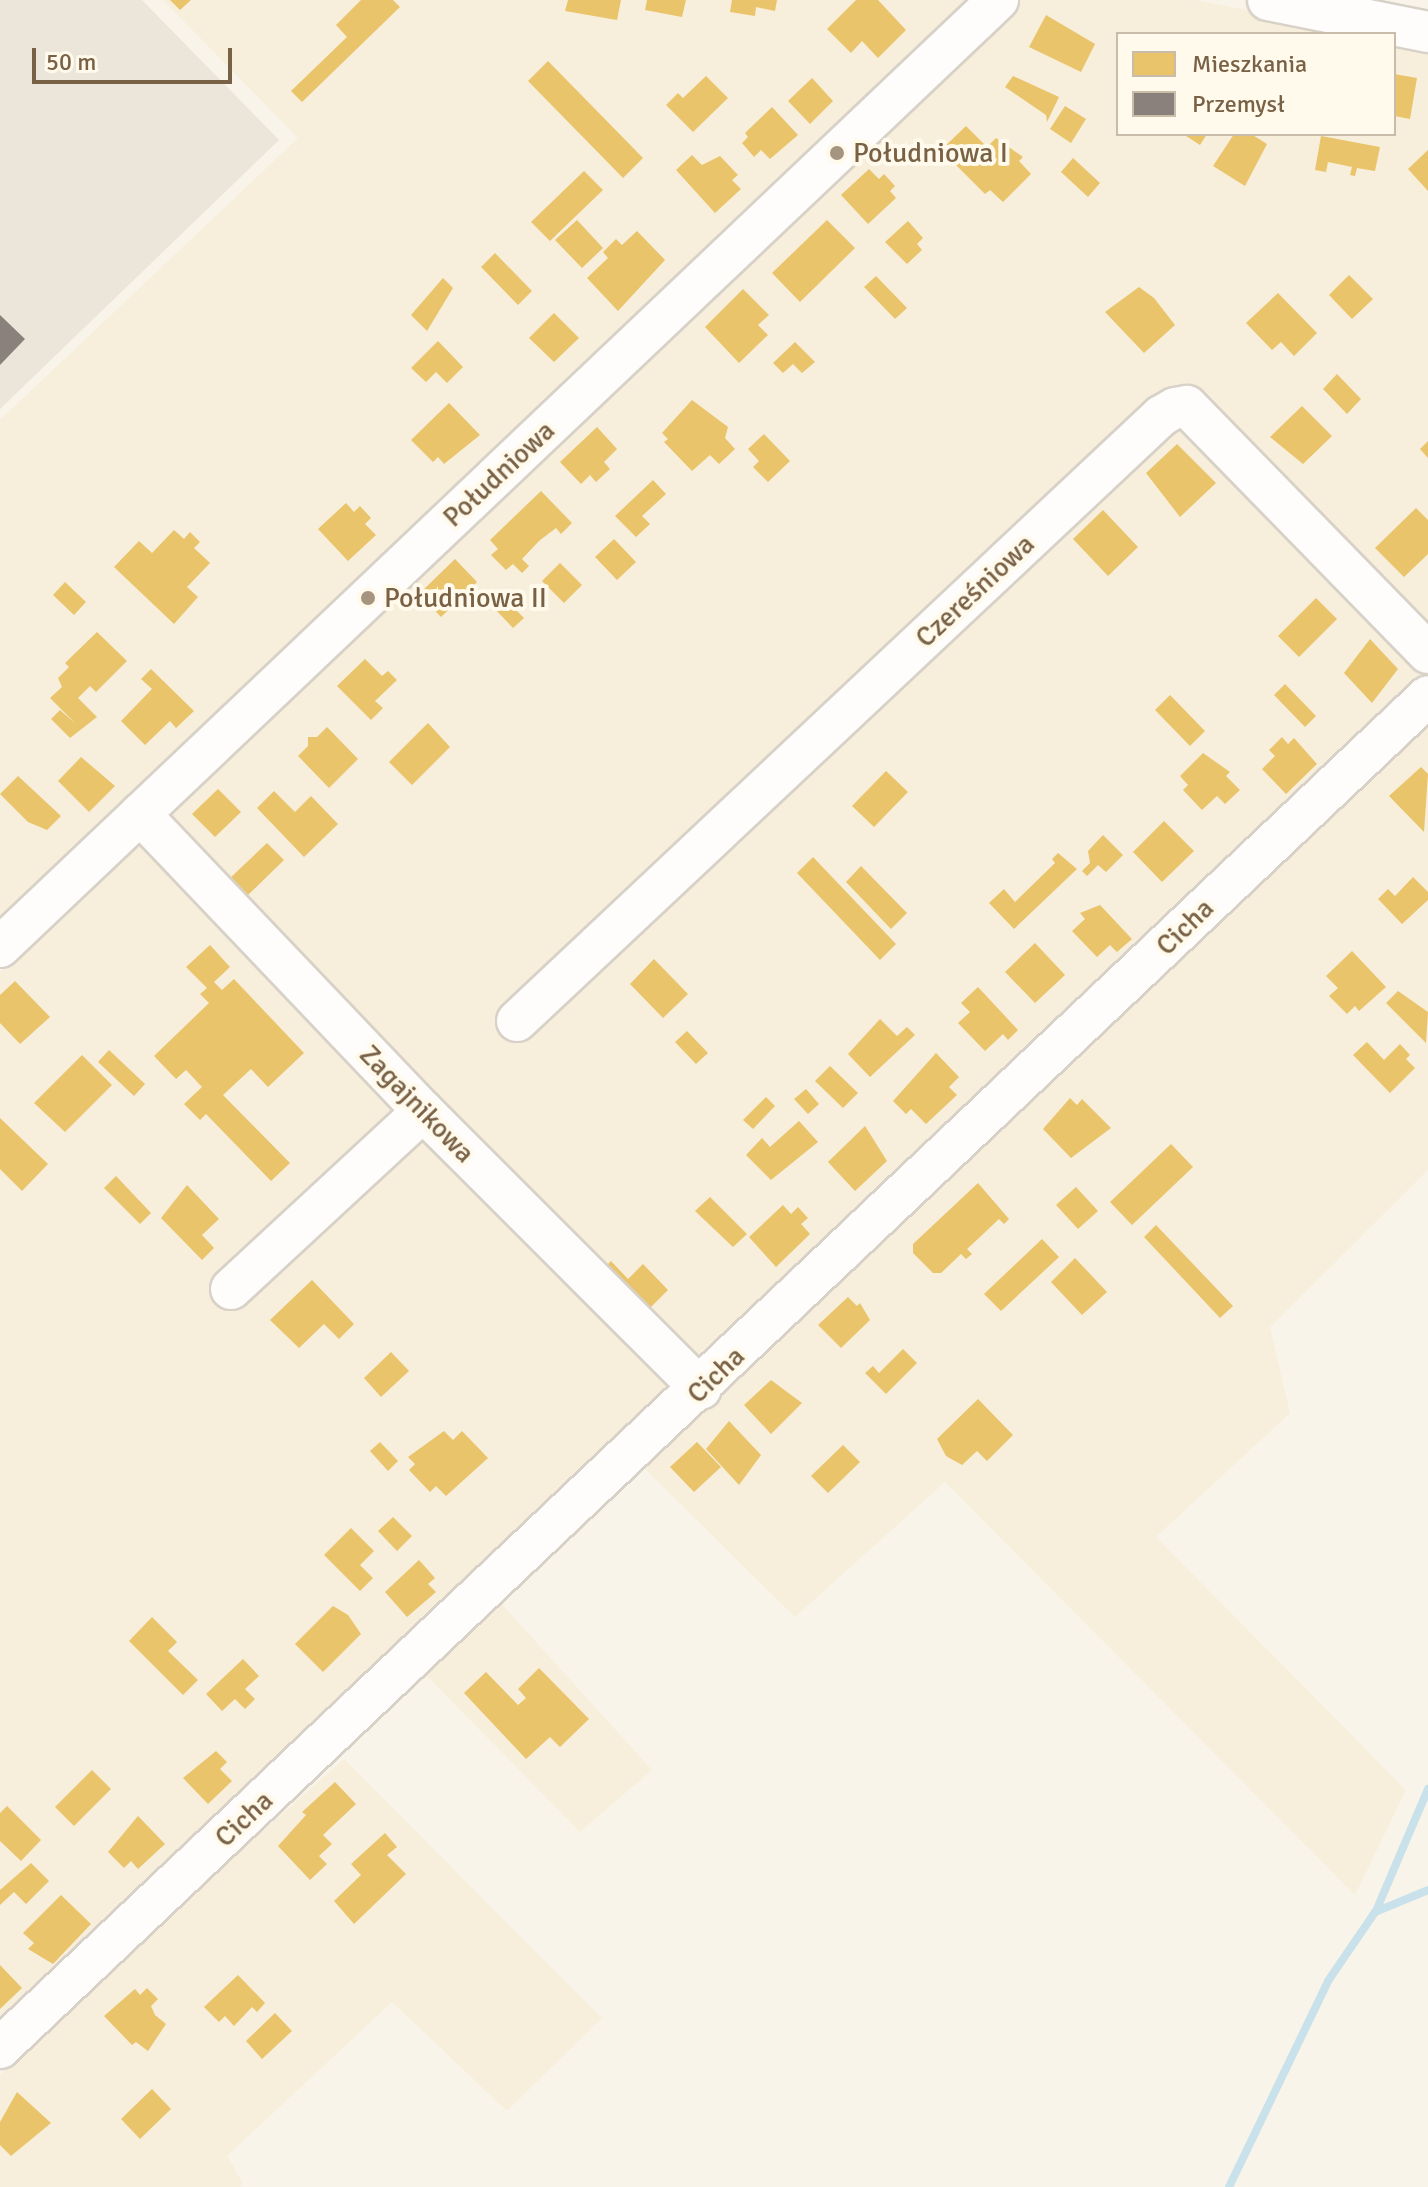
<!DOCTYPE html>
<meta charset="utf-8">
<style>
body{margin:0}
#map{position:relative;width:1428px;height:2187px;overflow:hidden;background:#f8f4e9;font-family:Signika,sans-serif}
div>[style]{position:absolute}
.residential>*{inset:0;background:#f7efdb}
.industrial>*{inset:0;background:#ebe5da}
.homes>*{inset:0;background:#e9c46a}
.industry>*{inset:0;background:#8a817c}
.stream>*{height:8px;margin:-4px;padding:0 4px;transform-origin:4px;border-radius:4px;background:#c9e1ea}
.roads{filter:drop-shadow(2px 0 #d7d1c7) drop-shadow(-2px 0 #d7d1c7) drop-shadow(0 2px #d7d1c7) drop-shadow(0 -2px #d7d1c7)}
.minor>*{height:40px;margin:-20px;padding:0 20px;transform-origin:20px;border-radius:20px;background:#fefdfc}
.dots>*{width:22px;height:22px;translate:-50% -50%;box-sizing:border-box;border:4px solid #fffaeb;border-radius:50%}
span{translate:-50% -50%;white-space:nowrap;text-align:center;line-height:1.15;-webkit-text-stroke:8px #fffaeb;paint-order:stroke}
.poi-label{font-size:28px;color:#796146}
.left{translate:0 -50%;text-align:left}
.street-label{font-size:28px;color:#796146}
.legend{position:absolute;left:1116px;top:32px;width:280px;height:104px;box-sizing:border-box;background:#fffaeb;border:2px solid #c9bda9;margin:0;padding:10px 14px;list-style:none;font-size:24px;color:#796146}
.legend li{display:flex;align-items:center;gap:16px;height:40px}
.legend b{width:40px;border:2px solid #c9bda9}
.scale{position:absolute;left:32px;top:48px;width:200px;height:36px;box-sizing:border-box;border:4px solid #796146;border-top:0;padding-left:10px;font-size:24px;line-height:28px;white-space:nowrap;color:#796146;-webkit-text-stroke:6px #fffaeb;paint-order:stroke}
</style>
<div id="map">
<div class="residential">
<div style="clip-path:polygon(163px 0,972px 0,0 917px,0 420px,298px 138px)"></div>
<div style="clip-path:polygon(1015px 0,1195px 0,1374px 34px,1118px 34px,1118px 134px,1394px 134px,1394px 38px,1428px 44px,1428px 635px,1179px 414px,1428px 661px,1428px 684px,697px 1374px,157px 817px)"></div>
<div style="clip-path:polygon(1428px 720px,1428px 1170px,1270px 1327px,1290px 1413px,1156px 1537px,1406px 1790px,1355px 1895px,945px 1482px,795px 1617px,642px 1466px)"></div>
<div style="clip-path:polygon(144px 835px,688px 1385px,0 2030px,0 972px)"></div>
<div style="clip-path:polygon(499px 1601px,652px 1770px,580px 1832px,425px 1674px)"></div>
<div style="clip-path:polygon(344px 1759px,602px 2018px,507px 2111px,392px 2002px,227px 2156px,243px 2183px,240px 2187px,0 2187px,0 2075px,152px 1929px)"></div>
</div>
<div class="industrial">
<div style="clip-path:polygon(0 0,142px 0,279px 140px,0 409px)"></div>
</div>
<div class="homes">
<div style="clip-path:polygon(170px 0,191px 0,180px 10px)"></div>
<div style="clip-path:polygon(361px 0,393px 0,400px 7px,302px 102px,291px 91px,347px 37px,336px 25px)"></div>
<div style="clip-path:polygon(568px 0,621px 0,617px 20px,565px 11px)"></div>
<div style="clip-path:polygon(647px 0,686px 0,682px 17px,645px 10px)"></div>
<div style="clip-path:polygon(732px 0,777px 0,775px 11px,756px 7px,755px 16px,730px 12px)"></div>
<div style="clip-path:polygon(856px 0,878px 0,906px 30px,878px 58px,862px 41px,851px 53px,827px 29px)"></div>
<div style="clip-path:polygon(1046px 15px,1095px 44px,1081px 72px,1029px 47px)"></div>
<div style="clip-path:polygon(548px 61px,643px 158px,623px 178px,528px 81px)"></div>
<div style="clip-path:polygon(1394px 74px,1417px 78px,1410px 119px,1394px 116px)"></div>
<div style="clip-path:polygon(706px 76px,728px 98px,693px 132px,666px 105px,678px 93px,683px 98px)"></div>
<div style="clip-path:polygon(1013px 76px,1059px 97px,1047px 122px,1046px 115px,1005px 87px)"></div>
<div style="clip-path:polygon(812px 78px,833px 101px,810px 124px,788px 101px)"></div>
<div style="clip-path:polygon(1065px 106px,1086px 119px,1071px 143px,1050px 129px)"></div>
<div style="clip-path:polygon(772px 107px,798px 135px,770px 159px,761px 150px,754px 157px,742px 143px,748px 137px,745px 133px)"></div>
<div style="clip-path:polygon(966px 126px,987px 147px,996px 138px,1023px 157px,1019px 161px,1031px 174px,1003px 202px,990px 190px,985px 194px,941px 150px)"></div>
<div style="clip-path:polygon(1183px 134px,1207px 134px,1200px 145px)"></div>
<div style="clip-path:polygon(1234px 134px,1251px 134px,1267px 144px,1245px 186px,1213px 166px)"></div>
<div style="clip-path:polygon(1321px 136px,1380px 147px,1375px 171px,1357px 168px,1355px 176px,1350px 175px,1352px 167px,1328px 162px,1326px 172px,1315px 170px)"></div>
<div style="clip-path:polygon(1428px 150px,1428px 191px,1408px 169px)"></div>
<div style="clip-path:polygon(692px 155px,702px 165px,720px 156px,738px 175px,732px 180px,741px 189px,715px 213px,676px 170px)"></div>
<div style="clip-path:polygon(1073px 158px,1100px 183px,1088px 197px,1061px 172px)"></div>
<div style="clip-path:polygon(869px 169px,879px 179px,884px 174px,895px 186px,890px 191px,896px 198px,868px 224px,841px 195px)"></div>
<div style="clip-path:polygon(584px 171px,603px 190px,550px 241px,531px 222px)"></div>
<div style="clip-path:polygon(577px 220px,603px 248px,582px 268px,555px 240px)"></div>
<div style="clip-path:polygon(827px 220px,855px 248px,800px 302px,772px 273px)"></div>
<div style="clip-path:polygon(908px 221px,923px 238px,917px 244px,922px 250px,907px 264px,885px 242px)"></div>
<div style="clip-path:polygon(637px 231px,665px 260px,618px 311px,587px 278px,608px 258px,603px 252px,616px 239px,622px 245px)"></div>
<div style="clip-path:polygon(495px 253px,532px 291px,518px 305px,481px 267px)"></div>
<div style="clip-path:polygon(1349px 275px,1373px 299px,1352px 319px,1329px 295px)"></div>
<div style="clip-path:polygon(876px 276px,907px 308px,895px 319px,864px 287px)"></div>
<div style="clip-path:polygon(443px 278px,453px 288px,427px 331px,411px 315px)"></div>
<div style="clip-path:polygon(1139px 287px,1154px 298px,1175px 325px,1144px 353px,1105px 312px)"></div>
<div style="clip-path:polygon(743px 289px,769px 315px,758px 325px,768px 335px,739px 363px,705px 327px)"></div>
<div style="clip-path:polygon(1278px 293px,1317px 333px,1294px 356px,1281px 342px,1272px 350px,1246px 323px)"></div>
<div style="clip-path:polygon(554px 313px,579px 338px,554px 362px,529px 338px)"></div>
<div style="clip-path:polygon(438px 341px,463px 367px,447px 383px,436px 372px,426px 382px,411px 368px)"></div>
<div style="clip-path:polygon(795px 342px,815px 362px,802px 373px,793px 364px,783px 373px,773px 363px)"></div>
<div style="clip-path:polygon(1337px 374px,1361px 399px,1347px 414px,1323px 389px)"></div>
<div style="clip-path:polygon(692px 400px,728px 427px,725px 438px,735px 449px,719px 464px,710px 455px,692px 471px,664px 442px,668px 439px,662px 433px)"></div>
<div style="clip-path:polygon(449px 403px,480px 435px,444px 464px,438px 457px,433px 462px,411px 440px)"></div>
<div style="clip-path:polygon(1302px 406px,1332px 436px,1303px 464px,1270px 437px)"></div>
<div style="clip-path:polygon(597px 427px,617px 449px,604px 462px,610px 469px,596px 482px,590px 475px,581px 484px,560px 462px)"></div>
<div style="clip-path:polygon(764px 434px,790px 461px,768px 482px,753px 467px,759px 461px,748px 449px)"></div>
<div style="clip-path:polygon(1428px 441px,1428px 458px,1420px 449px)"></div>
<div style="clip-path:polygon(1177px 444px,1216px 483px,1180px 517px,1146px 473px)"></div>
<div style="clip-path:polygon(653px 480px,666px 494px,642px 516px,650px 524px,636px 537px,615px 516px)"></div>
<div style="clip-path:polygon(541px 491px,572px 523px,561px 534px,556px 528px,539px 541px,522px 559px,529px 566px,522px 573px,513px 564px,506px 570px,491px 555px,498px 549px,490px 540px)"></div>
<div style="clip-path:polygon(346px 503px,354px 512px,360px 506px,371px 518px,365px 524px,376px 535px,348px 561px,318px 529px)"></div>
<div style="clip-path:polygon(1416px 508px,1428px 520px,1428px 554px,1404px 577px,1375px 548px)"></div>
<div style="clip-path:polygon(1103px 510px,1138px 547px,1108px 576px,1073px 539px)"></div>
<div style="clip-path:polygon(174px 530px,184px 539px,190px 532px,200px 542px,194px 548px,210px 563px,187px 587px,198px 597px,174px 624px,114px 567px,139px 541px,152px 553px)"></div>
<div style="clip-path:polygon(614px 539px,636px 562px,617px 580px,595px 557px)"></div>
<div style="clip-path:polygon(455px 559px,477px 582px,468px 592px,472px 596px,465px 602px,461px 598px,441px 617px,419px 594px)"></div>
<div style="clip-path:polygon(560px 563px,582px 585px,564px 603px,542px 581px)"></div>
<div style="clip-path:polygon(65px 582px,86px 602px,74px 615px,53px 595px)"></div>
<div style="clip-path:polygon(501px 595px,524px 618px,513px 628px,491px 605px)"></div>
<div style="clip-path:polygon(1316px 598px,1337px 619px,1299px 657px,1278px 636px)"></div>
<div style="clip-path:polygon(97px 632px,127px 661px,96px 692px,90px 686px,78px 698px,97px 717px,70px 738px,51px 719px,60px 710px,76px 724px,50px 698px,62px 687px,58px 678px,69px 667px,65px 663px)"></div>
<div style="clip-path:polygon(1370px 639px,1398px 669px,1372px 703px,1344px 673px)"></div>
<div style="clip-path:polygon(365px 659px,382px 676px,388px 671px,397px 680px,375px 701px,383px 708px,371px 720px,337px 686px)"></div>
<div style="clip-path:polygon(151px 669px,194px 711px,176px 728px,170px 721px,145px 745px,121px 721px,152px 689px,141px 679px)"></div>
<div style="clip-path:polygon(1285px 684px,1316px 716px,1305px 727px,1274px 695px)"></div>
<div style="clip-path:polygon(1170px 695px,1205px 731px,1190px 746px,1155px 710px)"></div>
<div style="clip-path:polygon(428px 723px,450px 747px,412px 785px,389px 762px)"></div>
<div style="clip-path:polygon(327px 727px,358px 759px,329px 788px,298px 756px,308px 746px,308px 737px,317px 737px)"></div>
<div style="clip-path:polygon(1282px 737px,1288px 744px,1294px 738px,1317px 764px,1286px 794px,1262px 769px,1275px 756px,1269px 750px)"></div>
<div style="clip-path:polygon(1203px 753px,1230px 772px,1226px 776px,1240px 790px,1225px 804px,1217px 796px,1202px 810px,1183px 790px,1188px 785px,1180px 776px)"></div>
<div style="clip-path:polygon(81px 757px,115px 786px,89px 812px,58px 781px)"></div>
<div style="clip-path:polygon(1421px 767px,1428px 774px,1424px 832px,1389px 796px)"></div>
<div style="clip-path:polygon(886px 771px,908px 792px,874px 827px,852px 806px)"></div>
<div style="clip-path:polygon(18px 776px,61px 816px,47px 830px,28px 822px,0 794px)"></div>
<div style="clip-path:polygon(218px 789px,241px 812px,215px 837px,192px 814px)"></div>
<div style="clip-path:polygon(274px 791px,295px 812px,311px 796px,338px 824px,304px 857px,257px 808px)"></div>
<div style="clip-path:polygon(1164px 821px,1194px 851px,1162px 882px,1133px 852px)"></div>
<div style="clip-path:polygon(1103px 835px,1123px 855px,1106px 872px,1098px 865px,1087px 876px,1082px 871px,1090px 863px,1088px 851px)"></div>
<div style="clip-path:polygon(267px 843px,284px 860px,246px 897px,229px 879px)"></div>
<div style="clip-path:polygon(1058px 853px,1077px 869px,1014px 929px,989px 903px,1004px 889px,1015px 902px,1055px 863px,1052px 859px)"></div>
<div style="clip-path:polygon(813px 857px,896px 944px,880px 960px,797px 873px)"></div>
<div style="clip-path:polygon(861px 866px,907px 913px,891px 929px,846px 882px)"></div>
<div style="clip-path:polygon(1413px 877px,1428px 892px,1428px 900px,1402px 924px,1378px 899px,1388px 889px,1395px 896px)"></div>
<div style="clip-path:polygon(1100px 905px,1132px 939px,1117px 952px,1110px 945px,1097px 957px,1072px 931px,1085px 919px,1080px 913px)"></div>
<div style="clip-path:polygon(1035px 943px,1065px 975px,1035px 1003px,1005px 972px)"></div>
<div style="clip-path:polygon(210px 945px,230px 967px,214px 982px,222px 990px,234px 979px,304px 1053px,268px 1087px,251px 1069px,223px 1095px,290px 1163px,271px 1181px,206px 1114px,200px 1120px,184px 1104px,202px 1087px,186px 1070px,176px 1079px,154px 1056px,209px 1003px,200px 994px,207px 988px,186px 967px)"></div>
<div style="clip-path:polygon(1352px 951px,1386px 987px,1359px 1011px,1355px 1006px,1347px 1014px,1329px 996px,1338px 988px,1326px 976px)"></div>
<div style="clip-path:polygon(654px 959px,688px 994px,663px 1018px,630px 984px)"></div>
<div style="clip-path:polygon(15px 981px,50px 1017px,20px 1044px,0 1023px,0 995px)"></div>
<div style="clip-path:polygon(978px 987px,1018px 1030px,1008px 1040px,1003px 1034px,985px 1051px,958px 1023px,970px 1012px,961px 1003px)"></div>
<div style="clip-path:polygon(1398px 991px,1428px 1012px,1426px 1043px,1386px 1003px)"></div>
<div style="clip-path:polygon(880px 1019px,897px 1036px,907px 1027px,915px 1035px,870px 1077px,848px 1054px)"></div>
<div style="clip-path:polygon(687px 1031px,708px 1053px,696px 1064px,675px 1042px)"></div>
<div style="clip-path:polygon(1367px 1042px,1384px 1060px,1400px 1044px,1410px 1055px,1406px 1059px,1415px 1068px,1390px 1093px,1353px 1055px)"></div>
<div style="clip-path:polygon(109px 1050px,145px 1084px,134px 1096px,98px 1062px)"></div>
<div style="clip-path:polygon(936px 1053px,959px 1077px,949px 1087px,957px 1095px,926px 1124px,911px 1109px,906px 1114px,893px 1101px)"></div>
<div style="clip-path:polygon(82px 1055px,112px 1085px,65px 1132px,34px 1103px)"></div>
<div style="clip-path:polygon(830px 1066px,858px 1093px,843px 1108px,815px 1081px)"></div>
<div style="clip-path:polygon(806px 1089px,819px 1104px,808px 1114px,794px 1099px)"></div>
<div style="clip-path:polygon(766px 1097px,775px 1106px,753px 1129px,743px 1120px)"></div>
<div style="clip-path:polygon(1070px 1098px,1077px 1105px,1082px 1099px,1111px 1128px,1071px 1158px,1043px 1129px)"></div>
<div style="clip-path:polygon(0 1118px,48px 1164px,22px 1191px,0 1169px)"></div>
<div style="clip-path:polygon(799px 1121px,818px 1142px,771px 1180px,746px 1155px,762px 1138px,770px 1147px)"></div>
<div style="clip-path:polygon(865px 1126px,887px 1161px,855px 1191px,828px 1162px)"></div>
<div style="clip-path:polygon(1171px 1144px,1193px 1167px,1132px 1225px,1110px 1202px)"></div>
<div style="clip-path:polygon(116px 1176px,151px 1213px,140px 1224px,104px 1188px)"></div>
<div style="clip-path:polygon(978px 1183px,1009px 1219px,1004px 1224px,999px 1219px,980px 1237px,967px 1249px,972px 1254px,966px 1259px,961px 1254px,941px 1273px,933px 1273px,913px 1253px,913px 1244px)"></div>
<div style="clip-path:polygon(187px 1185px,219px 1219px,202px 1235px,214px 1248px,202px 1260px,161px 1218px)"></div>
<div style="clip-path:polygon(1076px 1187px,1098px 1211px,1078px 1229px,1056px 1205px)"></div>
<div style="clip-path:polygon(710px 1197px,747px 1234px,733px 1247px,695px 1211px)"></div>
<div style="clip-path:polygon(783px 1205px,791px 1214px,798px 1207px,808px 1218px,801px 1224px,810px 1234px,776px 1267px,749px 1237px)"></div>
<div style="clip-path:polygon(1156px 1225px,1233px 1306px,1220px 1318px,1144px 1237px)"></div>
<div style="clip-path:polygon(1042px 1239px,1059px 1257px,1001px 1311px,984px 1294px)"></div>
<div style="clip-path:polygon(1075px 1258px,1107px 1292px,1082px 1315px,1051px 1282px)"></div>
<div style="clip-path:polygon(611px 1261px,628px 1279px,643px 1264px,668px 1290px,648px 1310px,605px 1267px)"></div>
<div style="clip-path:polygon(312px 1280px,354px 1324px,339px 1339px,324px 1324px,299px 1348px,270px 1320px)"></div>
<div style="clip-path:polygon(848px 1297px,857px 1306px,860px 1303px,870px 1320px,841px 1348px,818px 1325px)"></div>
<div style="clip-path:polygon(903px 1349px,917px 1363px,886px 1394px,865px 1373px,873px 1366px,879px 1373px)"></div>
<div style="clip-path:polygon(391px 1352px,409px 1371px,381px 1397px,364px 1378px)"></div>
<div style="clip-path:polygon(771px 1380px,802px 1403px,771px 1434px,744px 1405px)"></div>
<div style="clip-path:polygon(978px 1399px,1013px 1435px,987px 1461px,977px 1451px,962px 1465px,946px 1456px,937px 1439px)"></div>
<div style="clip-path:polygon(729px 1421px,761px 1455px,739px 1485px,706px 1449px)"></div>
<div style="clip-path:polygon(444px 1431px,453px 1440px,462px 1431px,488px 1458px,446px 1496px,436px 1486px,430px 1492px,409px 1470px,415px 1464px,408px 1457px)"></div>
<div style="clip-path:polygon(380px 1442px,398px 1461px,388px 1471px,370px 1451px)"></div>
<div style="clip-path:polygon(697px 1442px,721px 1467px,694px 1492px,670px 1467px)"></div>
<div style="clip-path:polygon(843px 1445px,860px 1462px,828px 1493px,811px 1476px)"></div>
<div style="clip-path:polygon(393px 1517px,412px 1536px,397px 1551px,378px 1531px)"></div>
<div style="clip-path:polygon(351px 1528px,374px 1551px,360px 1565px,373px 1578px,360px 1591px,324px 1555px)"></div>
<div style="clip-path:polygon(419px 1560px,435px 1578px,428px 1584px,436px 1592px,407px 1617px,385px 1592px)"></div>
<div style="clip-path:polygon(333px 1606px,348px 1615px,361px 1634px,323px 1672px,295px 1644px)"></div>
<div style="clip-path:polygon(152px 1617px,177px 1642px,168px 1651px,198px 1680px,183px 1695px,129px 1641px)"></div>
<div style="clip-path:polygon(243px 1659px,259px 1676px,245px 1689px,255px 1699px,245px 1709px,235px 1699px,222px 1711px,206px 1694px)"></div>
<div style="clip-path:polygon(539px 1668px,589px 1719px,560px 1747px,550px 1737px,526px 1759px,464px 1693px,486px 1672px,518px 1705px,526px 1698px,518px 1689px)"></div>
<div style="clip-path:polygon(216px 1751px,227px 1762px,220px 1769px,232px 1781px,208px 1804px,183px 1778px)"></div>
<div style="clip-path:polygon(92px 1770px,111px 1789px,74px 1826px,55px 1807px)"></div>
<div style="clip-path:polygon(335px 1782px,356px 1804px,323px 1835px,332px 1844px,319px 1856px,327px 1864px,310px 1880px,278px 1846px,306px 1815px,302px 1812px)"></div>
<div style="clip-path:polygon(7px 1806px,41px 1840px,21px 1861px,0 1841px,0 1813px)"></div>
<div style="clip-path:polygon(138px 1816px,165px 1844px,138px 1869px,131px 1861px,124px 1868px,108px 1852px)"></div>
<div style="clip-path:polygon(385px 1833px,397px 1847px,387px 1855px,406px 1874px,354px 1924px,334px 1901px,361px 1875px,351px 1864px)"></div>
<div style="clip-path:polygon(31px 1863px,49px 1881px,26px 1904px,14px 1892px,0 1905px,0 1890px)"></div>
<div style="clip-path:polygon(61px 1895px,91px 1924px,53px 1964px,28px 1949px,34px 1943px,23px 1933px)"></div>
<div style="clip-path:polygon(0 1965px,22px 1988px,0 2009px)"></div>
<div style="clip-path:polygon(238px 1975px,265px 2003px,257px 2012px,252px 2007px,234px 2026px,225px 2016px,219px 2022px,204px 2007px)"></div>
<div style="clip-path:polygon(147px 1988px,158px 1999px,151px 2006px,155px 2015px,166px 2024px,148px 2051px,136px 2042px,132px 2045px,104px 2016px,135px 1989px,140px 1995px)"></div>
<div style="clip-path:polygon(275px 2013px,292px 2031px,262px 2059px,246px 2041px)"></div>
<div style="clip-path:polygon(152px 2089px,171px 2109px,140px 2139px,121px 2119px)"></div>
<div style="clip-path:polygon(17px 2092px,51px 2123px,11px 2156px,0 2145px,0 2122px)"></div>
</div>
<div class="industry">
<div style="clip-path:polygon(0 315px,25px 339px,0 365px)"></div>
</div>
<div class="stream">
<div style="left:1376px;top:1911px;width:133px;rotate:-66.9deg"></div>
<div style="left:1229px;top:2187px;width:229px;rotate:-64.3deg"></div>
<div style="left:1328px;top:1981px;width:83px;rotate:-55.7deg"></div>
<div style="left:1375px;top:1912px;width:57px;rotate:-22.5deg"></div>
</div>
<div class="roads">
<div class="minor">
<div style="left:1268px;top:0;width:163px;rotate:11.3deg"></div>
<div style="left:140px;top:814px;width:410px;rotate:46.4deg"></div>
<div style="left:423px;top:1111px;width:393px;rotate:45deg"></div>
<div style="left:0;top:947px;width:1376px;rotate:-43.5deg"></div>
<div style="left:517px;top:1021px;width:884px;rotate:-43.21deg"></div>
<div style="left:1161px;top:416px;width:16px;rotate:-30deg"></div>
<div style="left:1175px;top:408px;width:12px;rotate:-9deg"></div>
<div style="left:1187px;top:406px;width:345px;rotate:45.7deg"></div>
<div style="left:231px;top:1289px;width:262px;rotate:-42.8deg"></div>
<div style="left:0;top:2048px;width:1966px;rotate:-43.43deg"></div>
</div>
</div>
<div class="dots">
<div style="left:837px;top:153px;background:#a5947f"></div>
<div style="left:368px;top:598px;background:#a5947f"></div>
</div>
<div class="poi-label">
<span class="left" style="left:853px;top:153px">Południowa I</span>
<span class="left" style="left:384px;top:598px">Południowa II</span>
</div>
<div class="street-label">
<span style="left:499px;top:474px;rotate:-43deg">Południowa</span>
<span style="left:975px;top:591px;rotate:-43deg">Czereśniowa</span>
<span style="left:1185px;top:927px;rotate:-44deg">Cicha</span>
<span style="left:417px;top:1104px;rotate:46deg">Zagajnikowa</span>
<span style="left:716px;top:1375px;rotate:-44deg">Cicha</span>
<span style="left:244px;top:1819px;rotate:-43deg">Cicha</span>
</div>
<ul class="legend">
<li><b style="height:22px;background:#e9c46a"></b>Mieszkania</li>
<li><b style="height:22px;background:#8a817c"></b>Przemysł</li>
</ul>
<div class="scale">50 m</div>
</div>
